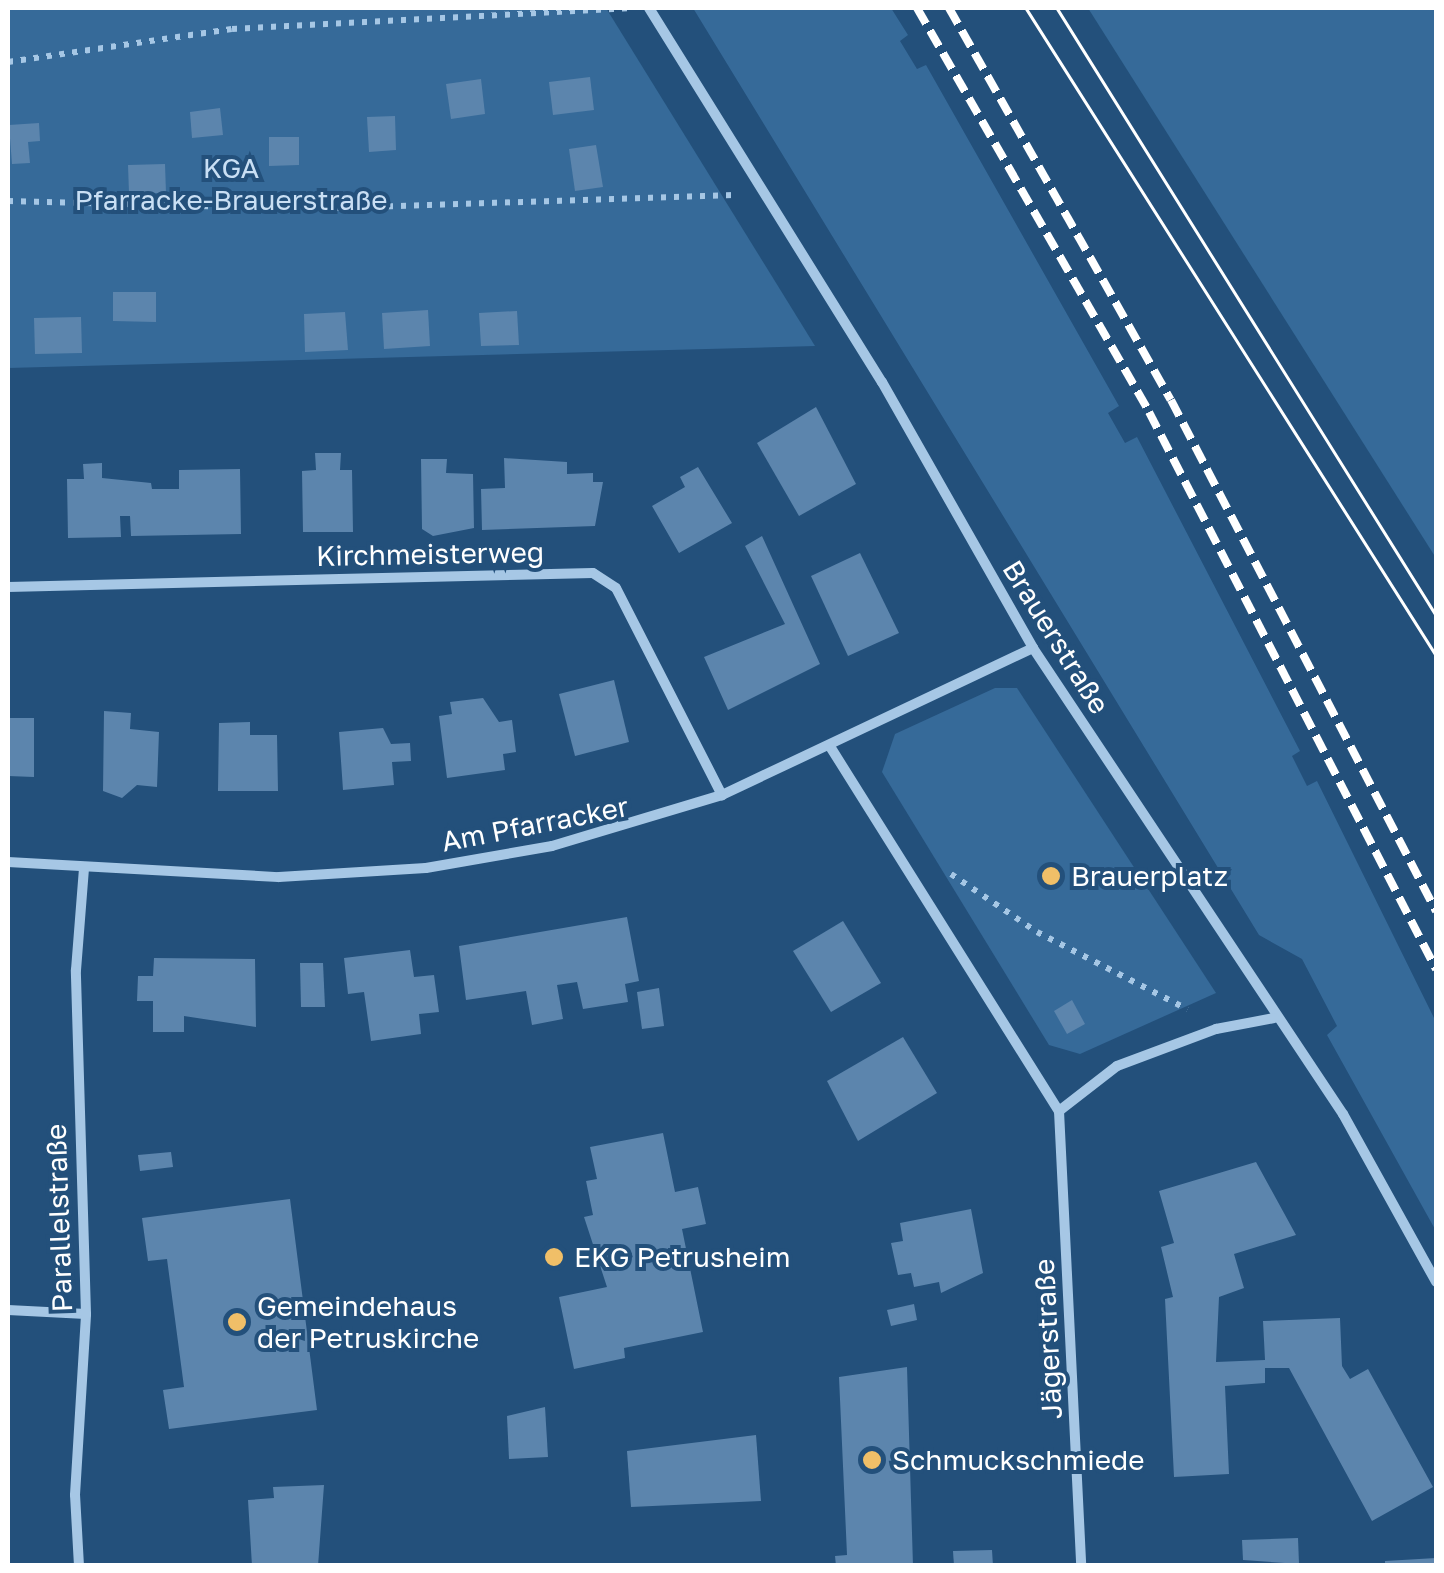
<!DOCTYPE html>
<meta charset="utf-8">
<style>
body{margin:0}
#map{position:relative;width:1444px;height:1573px;overflow:hidden;background:#23507b;font-family:"Golos Text",sans-serif}
div>[style]{position:absolute}
.green>*{inset:0;background:#366a99}
.building>*{inset:0;background:#5c85ad}
.path>*{height:6px;margin-top:-3px;transform-origin:0;background:repeating-linear-gradient(90deg,#a6c7e5 0 5px,transparent 0 13px)}
.minor>*{height:10px;margin:-5px;padding:0 5px;transform-origin:5px;border-radius:5px;background:#a6c7e5}
.tram>*{height:2.5px;margin:-1.25px;padding:0 1.25px;transform-origin:1.25px;border-radius:1.25px;background:#fff}
.rail>*{height:8px;margin-top:-4px;transform-origin:0;background:repeating-linear-gradient(90deg,#fff 0 18px,transparent 0 26px)}
.dots>*{width:28px;height:28px;translate:-50% -50%;box-sizing:border-box;border:5px solid #23507b;border-radius:50%}
span{translate:-50% -50%;white-space:nowrap;text-align:center;line-height:1.15;-webkit-text-stroke:8px #23507b;paint-order:stroke}
.park-label{font-size:28px;color:#c9dff4}
.street-label{font-size:28px;color:#fff}
.poi-label{font-size:28px;color:#fff}
.left{translate:0 -50%;text-align:left}
.frame{position:absolute;inset:0;border:10px solid #fff;pointer-events:none}
</style>
<div id="map">
<div class="green">
<div style="clip-path:polygon(8px 8px,606px 8px,815px 346px,8px 368px)"></div>
<div style="clip-path:polygon(693px 8px,891px 8px,908px 35px,900px 41px,917px 69px,926px 65px,1119px 406px,1108px 413px,1125px 443px,1137px 437px,1300px 751px,1292px 756px,1307px 786px,1317px 781px,1436px 1022px,1436px 1231px,1327px 1035px,1337px 1026px,1302px 959px,1259px 935px)"></div>
<div style="clip-path:polygon(1088px 8px,1436px 8px,1436px 558px)"></div>
<div style="clip-path:polygon(995px 688px,1017px 688px,1216px 993px,1080px 1054px,1049px 1045px,882px 772px,895px 734px)"></div>
</div>
<div class="building">
<div style="clip-path:polygon(590px 77px,594px 110px,553px 115px,549px 82px)"></div>
<div style="clip-path:polygon(481px 79px,485px 114px,451px 119px,446px 84px)"></div>
<div style="clip-path:polygon(220px 108px,223px 135px,192px 138px,190px 112px)"></div>
<div style="clip-path:polygon(395px 116px,396px 150px,369px 152px,367px 117px)"></div>
<div style="clip-path:polygon(39px 123px,40px 141px,28px 142px,30px 163px,12px 164px,9px 125px)"></div>
<div style="clip-path:polygon(269px 137px,299px 137px,299px 165px,269px 166px)"></div>
<div style="clip-path:polygon(596px 145px,603px 187px,575px 191px,569px 149px)"></div>
<div style="clip-path:polygon(165px 164px,166px 193px,129px 193px,128px 165px)"></div>
<div style="clip-path:polygon(113px 292px,156px 292px,156px 322px,113px 321px)"></div>
<div style="clip-path:polygon(428px 310px,430px 346px,384px 349px,382px 313px)"></div>
<div style="clip-path:polygon(517px 311px,519px 345px,481px 346px,479px 313px)"></div>
<div style="clip-path:polygon(345px 312px,348px 350px,305px 352px,304px 314px)"></div>
<div style="clip-path:polygon(81px 317px,82px 353px,35px 354px,34px 318px)"></div>
<div style="clip-path:polygon(816px 407px,856px 484px,799px 516px,757px 443px)"></div>
<div style="clip-path:polygon(315px 453px,341px 453px,340px 470px,352px 470px,353px 532px,303px 532px,302px 471px,316px 470px)"></div>
<div style="clip-path:polygon(504px 458px,567px 462px,567px 474px,593px 473px,593px 482px,603px 482px,595px 526px,482px 530px,481px 489px,505px 488px)"></div>
<div style="clip-path:polygon(421px 459px,447px 459px,446px 473px,473px 474px,474px 528px,433px 536px,422px 529px)"></div>
<div style="clip-path:polygon(102px 463px,102px 478px,151px 483px,152px 489px,179px 489px,179px 470px,240px 469px,241px 534px,131px 536px,130px 516px,120px 516px,121px 537px,68px 538px,67px 479px,84px 479px,83px 464px)"></div>
<div style="clip-path:polygon(698px 467px,732px 523px,679px 553px,652px 506px,685px 487px,680px 477px)"></div>
<div style="clip-path:polygon(762px 536px,820px 664px,728px 710px,704px 657px,785px 624px,745px 546px)"></div>
<div style="clip-path:polygon(860px 553px,899px 633px,848px 656px,811px 576px)"></div>
<div style="clip-path:polygon(614px 680px,629px 742px,575px 756px,559px 694px)"></div>
<div style="clip-path:polygon(483px 698px,499px 722px,512px 720px,516px 752px,503px 754px,505px 770px,447px 778px,439px 716px,452px 714px,450px 702px)"></div>
<div style="clip-path:polygon(104px 711px,131px 713px,130px 729px,159px 732px,157px 787px,137px 785px,122px 798px,103px 791px)"></div>
<div style="clip-path:polygon(8px 718px,34px 718px,34px 777px,8px 776px)"></div>
<div style="clip-path:polygon(250px 722px,250px 735px,277px 735px,278px 791px,218px 791px,219px 723px)"></div>
<div style="clip-path:polygon(383px 728px,391px 744px,410px 743px,411px 761px,392px 762px,394px 785px,343px 790px,339px 732px)"></div>
<div style="clip-path:polygon(627px 917px,639px 981px,625px 984px,628px 1002px,583px 1009px,577px 982px,557px 985px,563px 1019px,532px 1025px,526px 991px,466px 1000px,459px 946px)"></div>
<div style="clip-path:polygon(843px 921px,881px 983px,831px 1012px,793px 951px)"></div>
<div style="clip-path:polygon(410px 950px,414px 977px,434px 975px,439px 1012px,419px 1014px,421px 1034px,371px 1041px,364px 992px,348px 994px,344px 958px)"></div>
<div style="clip-path:polygon(154px 958px,255px 959px,256px 1027px,184px 1016px,184px 1032px,153px 1032px,153px 1001px,137px 1001px,138px 976px,153px 976px)"></div>
<div style="clip-path:polygon(300px 963px,323px 963px,325px 1007px,301px 1007px)"></div>
<div style="clip-path:polygon(659px 988px,664px 1026px,642px 1029px,637px 992px)"></div>
<div style="clip-path:polygon(1072px 1000px,1085px 1024px,1067px 1034px,1054px 1011px)"></div>
<div style="clip-path:polygon(903px 1037px,937px 1093px,858px 1141px,827px 1081px)"></div>
<div style="clip-path:polygon(663px 1133px,675px 1192px,698px 1187px,706px 1224px,682px 1229px,703px 1332px,624px 1348px,625px 1358px,574px 1369px,559px 1297px,607px 1287px,584px 1217px,593px 1215px,586px 1181px,597px 1179px,590px 1147px)"></div>
<div style="clip-path:polygon(171px 1152px,173px 1167px,140px 1171px,138px 1155px)"></div>
<div style="clip-path:polygon(1256px 1162px,1296px 1235px,1234px 1254px,1244px 1288px,1219px 1297px,1216px 1362px,1265px 1360px,1263px 1321px,1340px 1318px,1342px 1366px,1350px 1379px,1368px 1369px,1433px 1487px,1372px 1521px,1289px 1368px,1265px 1368px,1265px 1383px,1225px 1386px,1229px 1474px,1174px 1477px,1165px 1299px,1173px 1297px,1161px 1247px,1174px 1243px,1159px 1191px)"></div>
<div style="clip-path:polygon(290px 1199px,317px 1410px,169px 1429px,163px 1390px,184px 1387px,167px 1259px,148px 1261px,142px 1218px)"></div>
<div style="clip-path:polygon(971px 1209px,983px 1273px,941px 1293px,939px 1282px,914px 1287px,911px 1273px,898px 1275px,891px 1243px,903px 1241px,900px 1223px)"></div>
<div style="clip-path:polygon(914px 1304px,917px 1320px,891px 1326px,887px 1310px)"></div>
<div style="clip-path:polygon(907px 1367px,913px 1566px,836px 1566px,835px 1556px,847px 1555px,839px 1377px)"></div>
<div style="clip-path:polygon(545px 1407px,548px 1457px,509px 1459px,507px 1416px)"></div>
<div style="clip-path:polygon(756px 1435px,761px 1501px,631px 1507px,627px 1451px)"></div>
<div style="clip-path:polygon(324px 1485px,318px 1566px,252px 1566px,248px 1500px,274px 1498px,273px 1487px)"></div>
<div style="clip-path:polygon(1298px 1538px,1299px 1564px,1243px 1560px,1242px 1540px)"></div>
<div style="clip-path:polygon(992px 1550px,993px 1566px,954px 1566px,953px 1551px)"></div>
<div style="clip-path:polygon(1436px 1558px,1436px 1566px,1385px 1566px,1385px 1561px)"></div>
</div>
<div class="path">
<div style="left:8px;top:62px;width:226px;rotate:-8.4deg"></div>
<div style="left:232px;top:29px;width:396px;rotate:-3deg"></div>
<div style="left:8px;top:201px;width:302px;rotate:1.5deg"></div>
<div style="left:310px;top:209px;width:424px;rotate:-1.9deg"></div>
<div style="left:951px;top:874px;width:104px;rotate:34deg"></div>
<div style="left:1037px;top:932px;width:169px;rotate:27.2deg"></div>
</div>
<div class="minor">
<div style="left:649px;top:8px;width:441px;rotate:58.1deg"></div>
<div style="left:882px;top:382px;width:306px;rotate:60.4deg"></div>
<div style="left:1033px;top:648px;width:560px;rotate:56.37deg"></div>
<div style="left:1343px;top:1114px;width:192px;rotate:61deg"></div>
<div style="left:8px;top:587px;width:585px;rotate:-1.37deg"></div>
<div style="left:593px;top:573px;width:27px;rotate:33deg"></div>
<div style="left:616px;top:588px;width:233px;rotate:62.9deg"></div>
<div style="left:831px;top:748px;width:429px;rotate:57.9deg"></div>
<div style="left:1059px;top:1111px;width:456px;rotate:87.2deg"></div>
<div style="left:8px;top:862px;width:271px;rotate:3.2deg"></div>
<div style="left:279px;top:877px;width:147px;rotate:-3.5deg"></div>
<div style="left:426px;top:868px;width:128px;rotate:-9.9deg"></div>
<div style="left:552px;top:846px;width:177px;rotate:-16.7deg"></div>
<div style="left:722px;top:795px;width:344px;rotate:-25.3deg"></div>
<div style="left:1059px;top:1111px;width:73px;rotate:-37.8deg"></div>
<div style="left:1117px;top:1066px;width:106px;rotate:-20.5deg"></div>
<div style="left:1216px;top:1029px;width:59px;rotate:-10.7deg"></div>
<div style="left:8px;top:1310px;width:78px;rotate:2.9deg"></div>
<div style="left:79px;top:1566px;width:71px;rotate:-93.2deg"></div>
<div style="left:75px;top:1495px;width:181px;rotate:-86.5deg"></div>
<div style="left:86px;top:1314px;width:344px;rotate:-91.7deg"></div>
<div style="left:76px;top:970px;width:102px;rotate:-85.5deg"></div>
</div>
<div class="tram">
<div style="left:1026px;top:8px;width:766px;rotate:57.64deg"></div>
<div style="left:1057px;top:8px;width:716px;rotate:58.02deg"></div>
</div>
<div class="rail">
<div style="left:917px;top:8px;width:466px;rotate:60.1deg"></div>
<div style="left:1149px;top:412px;width:627px;rotate:62.74deg"></div>
<div style="left:949px;top:8px;width:450px;rotate:60.5deg"></div>
<div style="left:1171px;top:400px;width:576px;rotate:62.59deg"></div>
</div>
<div class="dots">
<div style="left:1051px;top:876px;background:#f0bf68"></div>
<div style="left:554px;top:1257px;background:#f0bf68"></div>
<div style="left:237px;top:1322px;background:#f0bf68"></div>
<div style="left:872px;top:1460px;background:#f0bf68"></div>
</div>
<div class="park-label">
<span style="left:231px;top:184px">KGA<br>Pfarracke-Brauerstraße</span>
</div>
<div class="street-label">
<span style="left:430px;top:554px;rotate:-1deg">Kirchmeisterweg</span>
<span style="left:1056px;top:637px;rotate:58deg">Brauerstraße</span>
<span style="left:535px;top:824px;rotate:-11deg">Am Pfarracker</span>
<span style="left:59px;top:1218px;rotate:-92deg">Parallelstraße</span>
<span style="left:1048px;top:1339px;rotate:-93deg">Jägerstraße</span>
</div>
<div class="poi-label">
<span class="left" style="left:1071px;top:876px">Brauerplatz</span>
<span class="left" style="left:574px;top:1257px">EKG Petrusheim</span>
<span class="left" style="left:257px;top:1322px">Gemeindehaus<br>der Petruskirche</span>
<span class="left" style="left:892px;top:1460px">Schmuckschmiede</span>
</div>
<div class="frame"></div>
</div>
